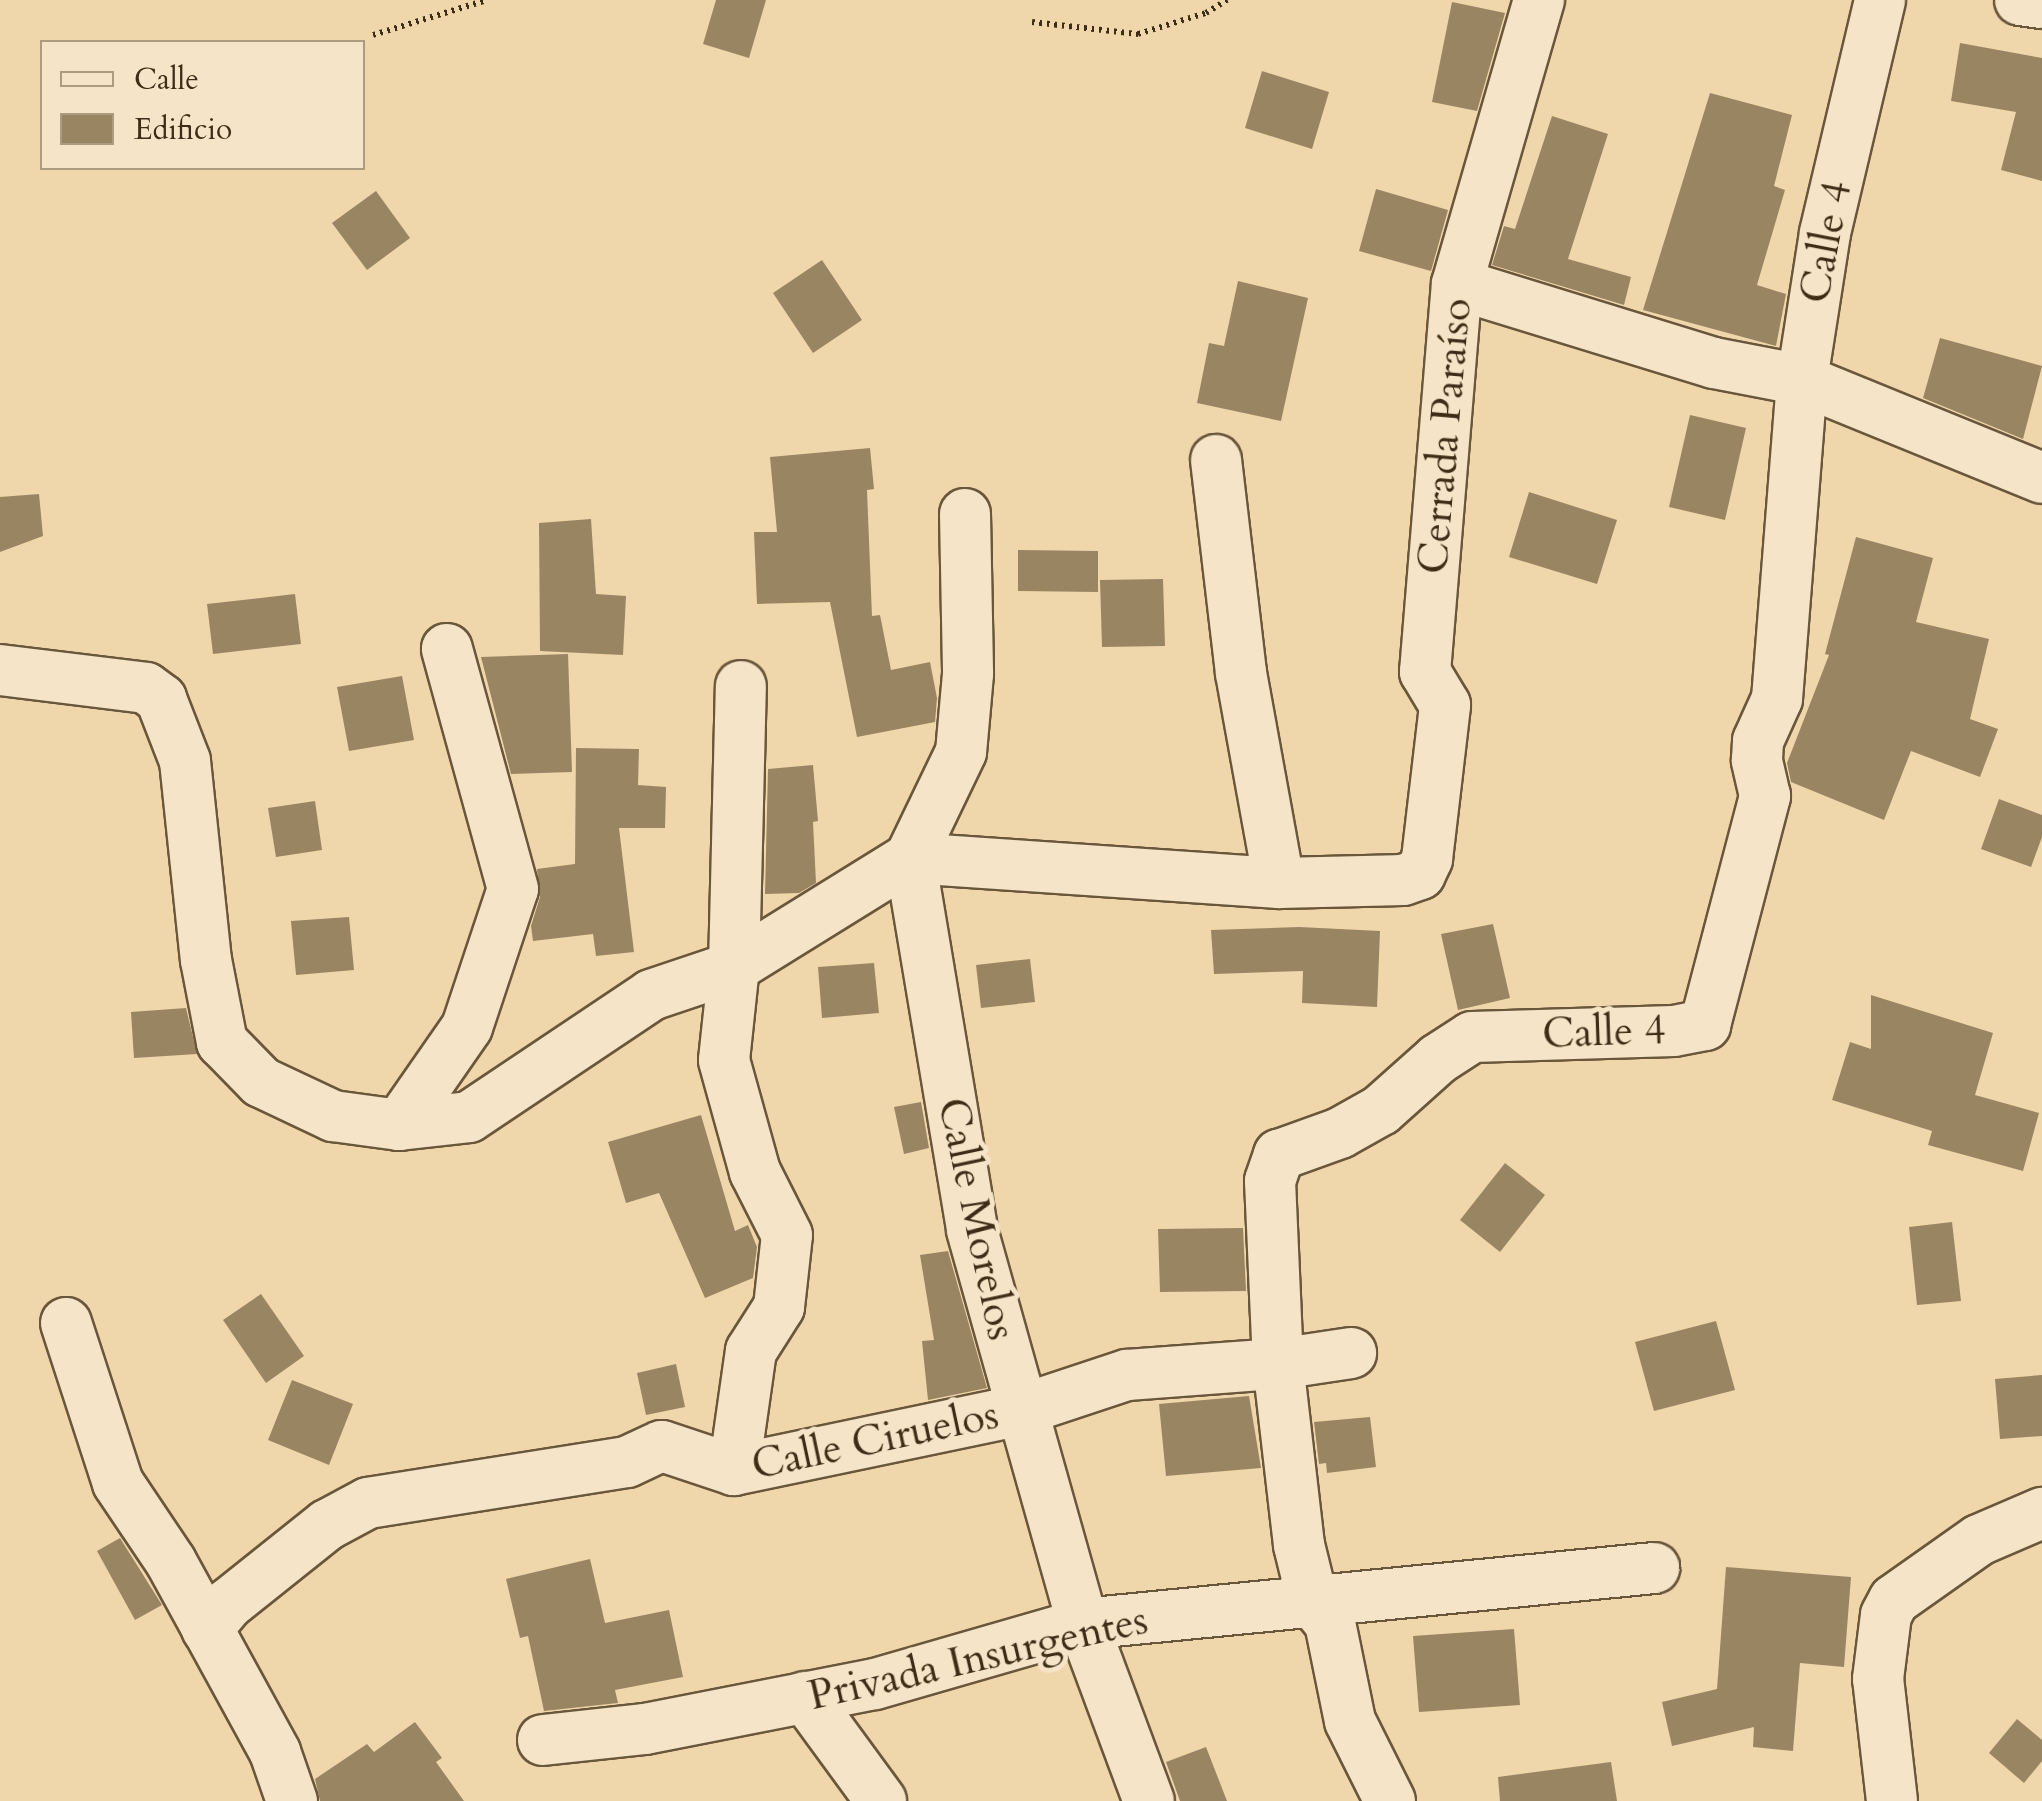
<!DOCTYPE html>
<meta charset="utf-8">
<style>
body{margin:0}
#map{position:relative;width:2042px;height:1801px;overflow:hidden;background:#f0d6ab;font-family:Cardo,serif}
div>[style]{position:absolute}
.building>*{inset:0;background:#9a8563}
.path>*{height:6px;margin-top:-3px;transform-origin:0;background:repeating-linear-gradient(90deg,#3d2d16 0 2.5px,transparent 0 7.5px)}
.roads{filter:drop-shadow(2px 0 #6a573b) drop-shadow(-2px 0 #6a573b) drop-shadow(0 2px #6a573b) drop-shadow(0 -2px #6a573b)}
.street>*{height:50px;margin:-25px;padding:0 25px;transform-origin:25px;border-radius:25px;background:#f5e4c8}
span{translate:-50% -50%;white-space:nowrap;text-align:center;line-height:1.15;-webkit-text-stroke:10px #f5e4c8;paint-order:stroke}
.street-label{font-size:42px;color:#3d2d16}
.legend{position:absolute;left:40px;top:40px;width:325px;height:130px;box-sizing:border-box;background:#f5e4c8;border:2px solid #ab9b81;margin:0;padding:12px 18px;list-style:none;font-size:30px;color:#3d2d16}
.legend li{display:flex;align-items:center;gap:20px;height:50px}
.legend b{width:50px;border:2px solid #ab9b81}
</style>
<div id="map">
<div class="building">
<div style="clip-path:polygon(716px 0,766px 0,749px 58px,703px 44px)"></div>
<div style="clip-path:polygon(1452px 2px,1505px 13px,1477px 111px,1432px 102px)"></div>
<div style="clip-path:polygon(1960px 43px,2042px 58px,2042px 181px,2001px 170px,2016px 112px,1951px 101px)"></div>
<div style="clip-path:polygon(1262px 71px,1329px 92px,1312px 149px,1245px 128px)"></div>
<div style="clip-path:polygon(1710px 93px,1792px 115px,1774px 186px,1785px 190px,1757px 285px,1786px 294px,1776px 346px,1643px 310px)"></div>
<div style="clip-path:polygon(1552px 116px,1608px 134px,1568px 259px,1631px 277px,1624px 305px,1492px 265px,1504px 226px,1515px 229px)"></div>
<div style="clip-path:polygon(1376px 189px,1448px 210px,1431px 271px,1359px 251px)"></div>
<div style="clip-path:polygon(376px 191px,410px 238px,367px 270px,332px 223px)"></div>
<div style="clip-path:polygon(822px 260px,862px 320px,813px 353px,773px 293px)"></div>
<div style="clip-path:polygon(1238px 281px,1308px 298px,1281px 421px,1197px 403px,1209px 343px,1224px 346px)"></div>
<div style="clip-path:polygon(1940px 338px,2042px 366px,2023px 439px,1923px 398px)"></div>
<div style="clip-path:polygon(1690px 415px,1746px 428px,1725px 520px,1669px 507px)"></div>
<div style="clip-path:polygon(870px 448px,874px 489px,867px 490px,872px 616px,880px 615px,891px 670px,930px 662px,937px 698px,935px 722px,857px 737px,830px 602px,757px 604px,754px 532px,777px 532px,770px 457px)"></div>
<div style="clip-path:polygon(1529px 492px,1617px 520px,1597px 584px,1509px 557px)"></div>
<div style="clip-path:polygon(39px 494px,43px 536px,0 552px,0 497px)"></div>
<div style="clip-path:polygon(591px 519px,596px 594px,626px 596px,623px 655px,540px 651px,539px 523px)"></div>
<div style="clip-path:polygon(1856px 537px,1933px 558px,1916px 622px,1989px 639px,1970px 719px,1998px 729px,1980px 777px,1911px 751px,1884px 820px,1791px 782px,1787px 763px,1829px 655px,1825px 654px)"></div>
<div style="clip-path:polygon(1018px 550px,1098px 551px,1098px 592px,1018px 591px)"></div>
<div style="clip-path:polygon(1163px 579px,1165px 646px,1102px 647px,1100px 580px)"></div>
<div style="clip-path:polygon(295px 594px,301px 644px,213px 654px,207px 604px)"></div>
<div style="clip-path:polygon(568px 654px,572px 772px,511px 774px,481px 657px)"></div>
<div style="clip-path:polygon(402px 676px,414px 740px,349px 751px,337px 687px)"></div>
<div style="clip-path:polygon(576px 748px,639px 749px,638px 785px,666px 787px,665px 828px,619px 828px,634px 952px,596px 956px,593px 934px,533px 941px,531px 926px,540px 897px,537px 869px,575px 864px)"></div>
<div style="clip-path:polygon(813px 765px,818px 821px,813px 822px,816px 883px,799px 893px,765px 894px,768px 769px)"></div>
<div style="clip-path:polygon(1999px 799px,2042px 815px,2042px 837px,2031px 867px,1981px 849px)"></div>
<div style="clip-path:polygon(315px 801px,322px 850px,276px 857px,268px 808px)"></div>
<div style="clip-path:polygon(349px 917px,354px 970px,296px 975px,291px 921px)"></div>
<div style="clip-path:polygon(1493px 924px,1510px 998px,1458px 1010px,1441px 934px)"></div>
<div style="clip-path:polygon(1299px 927px,1380px 931px,1377px 1007px,1302px 1003px,1303px 971px,1214px 974px,1211px 930px)"></div>
<div style="clip-path:polygon(1030px 959px,1035px 1002px,981px 1008px,976px 965px)"></div>
<div style="clip-path:polygon(874px 963px,879px 1013px,822px 1018px,818px 967px)"></div>
<div style="clip-path:polygon(1871px 995px,1993px 1033px,1975px 1095px,2039px 1113px,2023px 1171px,1928px 1145px,1932px 1131px,1832px 1100px,1850px 1042px,1871px 1049px)"></div>
<div style="clip-path:polygon(186px 1008px,197px 1054px,134px 1058px,131px 1012px)"></div>
<div style="clip-path:polygon(921px 1102px,929px 1148px,904px 1154px,894px 1107px)"></div>
<div style="clip-path:polygon(701px 1115px,735px 1231px,748px 1225px,757px 1247px,753px 1278px,705px 1298px,659px 1193px,626px 1203px,608px 1142px)"></div>
<div style="clip-path:polygon(1505px 1163px,1545px 1195px,1500px 1252px,1460px 1220px)"></div>
<div style="clip-path:polygon(1952px 1222px,1961px 1301px,1917px 1305px,1909px 1227px)"></div>
<div style="clip-path:polygon(1243px 1228px,1246px 1291px,1160px 1292px,1158px 1229px)"></div>
<div style="clip-path:polygon(948px 1251px,987px 1388px,928px 1400px,922px 1341px,934px 1340px,920px 1255px)"></div>
<div style="clip-path:polygon(261px 1294px,304px 1356px,266px 1383px,223px 1320px)"></div>
<div style="clip-path:polygon(1716px 1321px,1735px 1390px,1654px 1411px,1635px 1342px)"></div>
<div style="clip-path:polygon(676px 1364px,685px 1407px,646px 1415px,637px 1373px)"></div>
<div style="clip-path:polygon(2042px 1375px,2042px 1436px,2000px 1439px,1995px 1379px)"></div>
<div style="clip-path:polygon(292px 1380px,353px 1404px,329px 1465px,268px 1440px)"></div>
<div style="clip-path:polygon(1249px 1396px,1261px 1468px,1166px 1476px,1159px 1404px)"></div>
<div style="clip-path:polygon(1370px 1417px,1376px 1467px,1327px 1473px,1326px 1463px,1319px 1464px,1314px 1422px)"></div>
<div style="clip-path:polygon(120px 1538px,162px 1605px,135px 1620px,97px 1551px)"></div>
<div style="clip-path:polygon(590px 1559px,605px 1623px,669px 1610px,683px 1677px,615px 1690px,618px 1703px,544px 1711px,528px 1636px,520px 1638px,506px 1579px)"></div>
<div style="clip-path:polygon(1726px 1567px,1851px 1577px,1844px 1667px,1800px 1663px,1793px 1751px,1753px 1747px,1754px 1727px,1672px 1746px,1662px 1702px,1717px 1689px)"></div>
<div style="clip-path:polygon(1514px 1629px,1520px 1705px,1419px 1712px,1413px 1636px)"></div>
<div style="clip-path:polygon(2017px 1719px,2042px 1740px,2042px 1761px,2024px 1783px,1989px 1753px)"></div>
<div style="clip-path:polygon(415px 1722px,442px 1758px,436px 1762px,464px 1801px,320px 1801px,315px 1779px,367px 1744px,374px 1752px)"></div>
<div style="clip-path:polygon(1206px 1747px,1227px 1801px,1180px 1801px,1166px 1762px)"></div>
<div style="clip-path:polygon(1611px 1762px,1617px 1801px,1500px 1801px,1498px 1777px)"></div>
</div>
<div class="path">
<div style="left:1032px;top:22px;width:107px;rotate:6.5deg"></div>
<div style="left:1138px;top:34px;width:71px;rotate:-17.2deg"></div>
<div style="left:1206px;top:13px;width:25px;rotate:-32deg"></div>
<div style="left:373px;top:35px;width:119px;rotate:-17.1deg"></div>
</div>
<div class="roads">
<div class="street">
<div style="left:2020px;top:0;width:22px;rotate:8deg"></div>
<div style="left:1457px;top:284px;width:269px;rotate:17.1deg"></div>
<div style="left:1714px;top:363px;width:90px;rotate:10.9deg"></div>
<div style="left:1802px;top:380px;width:259px;rotate:22.2deg"></div>
<div style="left:1216px;top:460px;width:214px;rotate:83.3deg"></div>
<div style="left:1241px;top:673px;width:213px;rotate:79.7deg"></div>
<div style="left:965px;top:514px;width:160px;rotate:88.9deg"></div>
<div style="left:968px;top:674px;width:78px;rotate:95.1deg"></div>
<div style="left:961px;top:752px;width:118px;rotate:115.7deg"></div>
<div style="left:910px;top:858px;width:377px;rotate:80.5deg"></div>
<div style="left:972px;top:1230px;width:409px;rotate:74.3deg"></div>
<div style="left:1083px;top:1624px;width:189px;rotate:69.6deg"></div>
<div style="left:0;top:670px;width:147px;rotate:7deg"></div>
<div style="left:146px;top:688px;width:19px;rotate:36deg"></div>
<div style="left:161px;top:699px;width:66px;rotate:68.8deg"></div>
<div style="left:185px;top:761px;width:200px;rotate:84deg"></div>
<div style="left:206px;top:960px;width:84px;rotate:79deg"></div>
<div style="left:222px;top:1042px;width:56px;rotate:45.7deg"></div>
<div style="left:261px;top:1082px;width:80px;rotate:25.3deg"></div>
<div style="left:333px;top:1116px;width:67px;rotate:7.8deg"></div>
<div style="left:399px;top:1125px;width:70px;rotate:-6.5deg"></div>
<div style="left:469px;top:1117px;width:219px;rotate:-33.8deg"></div>
<div style="left:651px;top:995px;width:88px;rotate:-18.6deg"></div>
<div style="left:734px;top:967px;width:207px;rotate:-31.8deg"></div>
<div style="left:910px;top:858px;width:370px;rotate:3.9deg"></div>
<div style="left:1279px;top:883px;width:124px;rotate:-1.4deg"></div>
<div style="left:1403px;top:880px;width:18px;rotate:-19deg"></div>
<div style="left:1420px;top:874px;width:17px;rotate:-65deg"></div>
<div style="left:1427px;top:859px;width:155px;rotate:-83.3deg"></div>
<div style="left:1445px;top:705px;width:39px;rotate:-121deg"></div>
<div style="left:1425px;top:672px;width:389px;rotate:-85.3deg"></div>
<div style="left:1457px;top:284px;width:296px;rotate:-73.9deg"></div>
<div style="left:399px;top:1125px;width:119px;rotate:-55.2deg"></div>
<div style="left:467px;top:1027px;width:145px;rotate:-71.6deg"></div>
<div style="left:513px;top:889px;width:249px;rotate:-105.4deg"></div>
<div style="left:66px;top:1323px;width:168px;rotate:72deg"></div>
<div style="left:118px;top:1483px;width:95px;rotate:56.1deg"></div>
<div style="left:171px;top:1562px;width:217px;rotate:61.3deg"></div>
<div style="left:275px;top:1752px;width:52px;rotate:70.9deg"></div>
<div style="left:734px;top:1470px;width:120px;rotate:-81.9deg"></div>
<div style="left:751px;top:1351px;width:52px;rotate:-57.5deg"></div>
<div style="left:779px;top:1307px;width:72px;rotate:-83.7deg"></div>
<div style="left:787px;top:1235px;width:71px;rotate:-116.9deg"></div>
<div style="left:755px;top:1172px;width:116px;rotate:-105.5deg"></div>
<div style="left:724px;top:1060px;width:94px;rotate:-83.9deg"></div>
<div style="left:734px;top:967px;width:281px;rotate:-88.6deg"></div>
<div style="left:207px;top:1629px;width:33px;rotate:-50deg"></div>
<div style="left:228px;top:1604px;width:127px;rotate:-38.6deg"></div>
<div style="left:327px;top:1525px;width:47px;rotate:-28.2deg"></div>
<div style="left:368px;top:1503px;width:262px;rotate:-9deg"></div>
<div style="left:627px;top:1462px;width:38px;rotate:-25deg"></div>
<div style="left:662px;top:1446px;width:76px;rotate:18.4deg"></div>
<div style="left:734px;top:1470px;width:293px;rotate:-11.8deg"></div>
<div style="left:1021px;top:1410px;width:112px;rotate:-18.3deg"></div>
<div style="left:1127px;top:1375px;width:151px;rotate:-4.2deg"></div>
<div style="left:1278px;top:1364px;width:74px;rotate:-8.6deg"></div>
<div style="left:805px;top:1697px;width:129px;rotate:53.8deg"></div>
<div style="left:543px;top:1740px;width:103px;rotate:-6.2deg"></div>
<div style="left:645px;top:1729px;width:234px;rotate:-11.1deg"></div>
<div style="left:875px;top:1684px;width:216px;rotate:-16.1deg"></div>
<div style="left:1083px;top:1624px;width:574px;rotate:-5.6deg"></div>
<div style="left:1390px;top:1801px;width:89px;rotate:-116.6deg"></div>
<div style="left:1350px;top:1721px;width:100px;rotate:-101.5deg"></div>
<div style="left:1330px;top:1623px;width:27px;rotate:-129deg"></div>
<div style="left:1313px;top:1602px;width:59px;rotate:-103.8deg"></div>
<div style="left:1299px;top:1545px;width:182px;rotate:-96.6deg"></div>
<div style="left:1278px;top:1364px;width:183px;rotate:-92.5deg"></div>
<div style="left:1270px;top:1181px;width:28px;rotate:-71deg"></div>
<div style="left:1279px;top:1155px;width:65px;rotate:-19.8deg"></div>
<div style="left:1340px;top:1133px;width:47px;rotate:-29.3deg"></div>
<div style="left:1381px;top:1110px;width:76px;rotate:-41.8deg"></div>
<div style="left:1438px;top:1059px;width:40px;rotate:-32.9deg"></div>
<div style="left:1472px;top:1037px;width:202px;rotate:-1.7deg"></div>
<div style="left:1674px;top:1031px;width:32px;rotate:-11deg"></div>
<div style="left:1705px;top:1025px;width:237px;rotate:-75.3deg"></div>
<div style="left:1765px;top:796px;width:37px;rotate:-103deg"></div>
<div style="left:1757px;top:760px;width:19px;rotate:-87deg"></div>
<div style="left:1758px;top:741px;width:46px;rotate:-65.7deg"></div>
<div style="left:1777px;top:699px;width:320px;rotate:-85.5deg"></div>
<div style="left:1802px;top:380px;width:149px;rotate:-81.1deg"></div>
<div style="left:1825px;top:233px;width:239px;rotate:-76.7deg"></div>
<div style="left:1892px;top:1801px;width:123px;rotate:-96.5deg"></div>
<div style="left:1878px;top:1679px;width:64px;rotate:-82.9deg"></div>
<div style="left:1886px;top:1615px;width:17px;rotate:-62deg"></div>
<div style="left:1894px;top:1600px;width:104px;rotate:-35.2deg"></div>
<div style="left:1979px;top:1540px;width:69px;rotate:-23.2deg"></div>
</div>
</div>
<div class="street-label">
<span style="left:1826px;top:242px;rotate:-79deg">Calle 4</span>
<span style="left:1445px;top:436px;rotate:-85deg">Cerrada Paraíso</span>
<span style="left:1604px;top:1032px;rotate:-2deg">Calle 4</span>
<span style="left:977px;top:1219px;rotate:78deg">Calle Morelos</span>
<span style="left:875px;top:1440px;rotate:-12deg">Calle Ciruelos</span>
<span style="left:978px;top:1658px;rotate:-13deg">Privada Insurgentes</span>
</div>
<ul class="legend">
<li><b style="height:12px;background:#f5e4c8"></b>Calle</li>
<li><b style="height:28px;background:#9a8563"></b>Edificio</li>
</ul>
</div>
